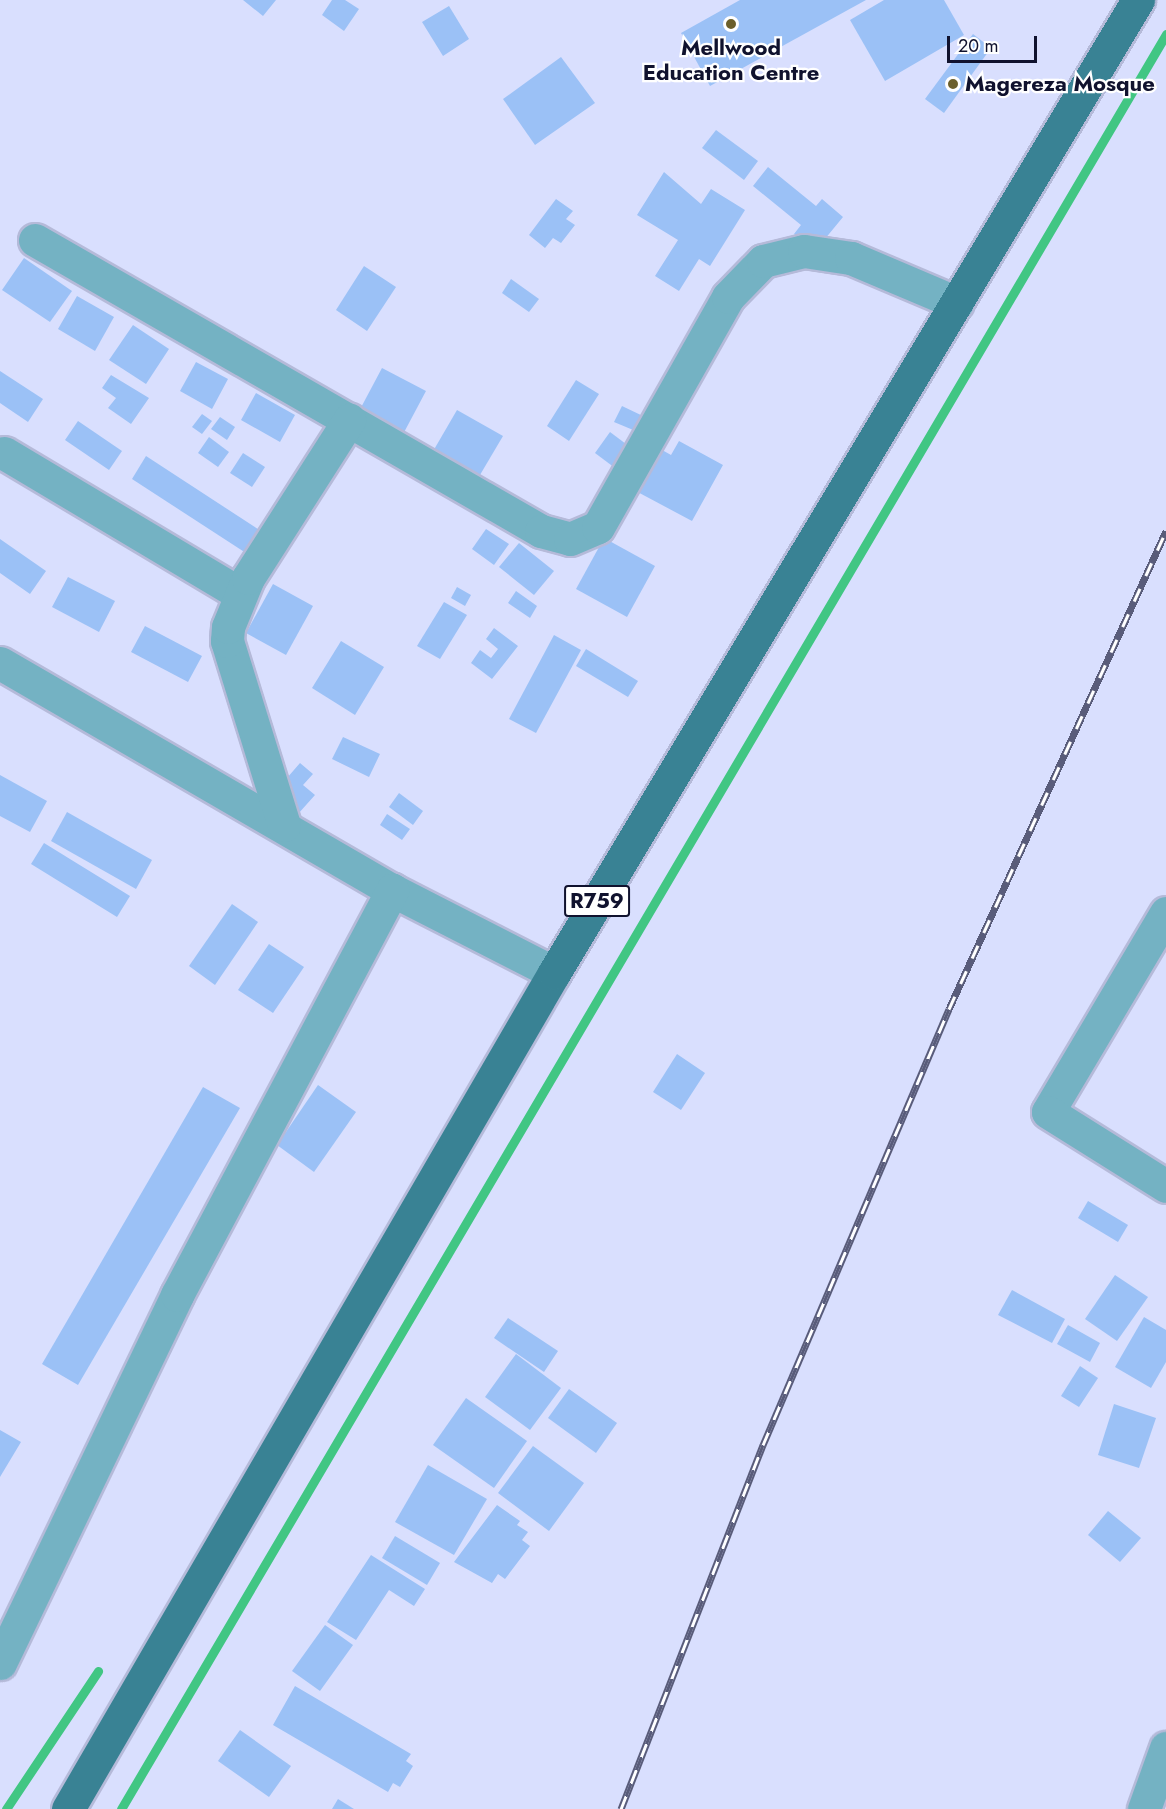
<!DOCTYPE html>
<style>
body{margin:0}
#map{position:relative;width:1166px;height:1809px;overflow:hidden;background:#d9dffe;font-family:Jost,sans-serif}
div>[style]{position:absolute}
.stream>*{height:9px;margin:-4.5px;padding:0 4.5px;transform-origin:4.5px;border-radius:4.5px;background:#41c683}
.building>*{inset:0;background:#9bc1f6}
.roads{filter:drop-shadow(2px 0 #b5bad9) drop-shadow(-2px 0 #b5bad9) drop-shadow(0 2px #b5bad9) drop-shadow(0 -2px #b5bad9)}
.minor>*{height:33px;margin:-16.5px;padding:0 16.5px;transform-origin:16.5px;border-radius:16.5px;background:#74b2c3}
.major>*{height:33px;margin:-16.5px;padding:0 16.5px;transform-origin:16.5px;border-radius:16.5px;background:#398294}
.rail>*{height:7px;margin-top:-3.5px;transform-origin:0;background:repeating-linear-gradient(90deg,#fff 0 14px,#595c7a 0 28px);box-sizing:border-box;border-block:2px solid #595c7a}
.dots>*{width:16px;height:16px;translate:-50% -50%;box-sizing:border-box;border:3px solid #fff;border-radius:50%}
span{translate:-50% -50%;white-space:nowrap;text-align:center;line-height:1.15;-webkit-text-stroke:4.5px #fff;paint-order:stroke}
.shield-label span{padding:2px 4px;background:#fff;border:2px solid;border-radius:4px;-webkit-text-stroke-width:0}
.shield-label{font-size:21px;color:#10122e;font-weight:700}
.poi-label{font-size:22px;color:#10122e;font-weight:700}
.left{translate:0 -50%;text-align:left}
.scale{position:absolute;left:947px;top:36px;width:90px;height:27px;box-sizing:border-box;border:3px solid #10122e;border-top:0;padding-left:8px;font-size:18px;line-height:21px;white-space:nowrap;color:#10122e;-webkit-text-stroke:4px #fff;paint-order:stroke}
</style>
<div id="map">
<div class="stream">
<div style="left:6px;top:1809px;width:166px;rotate:-56.3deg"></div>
<div style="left:121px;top:1809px;width:2060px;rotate:-59.51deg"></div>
</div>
<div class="building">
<div style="clip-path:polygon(243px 0,276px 0,263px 16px)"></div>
<div style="clip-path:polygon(332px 0,345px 0,359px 9px,344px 31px,322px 15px)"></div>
<div style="clip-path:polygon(740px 0,866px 0,710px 86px,681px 33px)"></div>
<div style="clip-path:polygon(884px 0,944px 0,964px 35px,885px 81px,850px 20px)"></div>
<div style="clip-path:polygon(449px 6px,469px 39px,443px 56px,422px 22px)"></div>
<div style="clip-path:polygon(973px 34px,991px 48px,944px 113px,925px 99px)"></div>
<div style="clip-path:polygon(561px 57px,595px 103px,535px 145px,503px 99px)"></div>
<div style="clip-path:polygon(716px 130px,758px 161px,744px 180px,702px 148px)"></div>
<div style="clip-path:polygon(768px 167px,816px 206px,822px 199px,843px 217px,815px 251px,794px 234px,801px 225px,753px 186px)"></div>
<div style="clip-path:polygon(664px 172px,701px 204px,711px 189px,745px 210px,710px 266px,699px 259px,679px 291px,655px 276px,678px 240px,637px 215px)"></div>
<div style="clip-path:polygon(556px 199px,573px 211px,566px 219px,575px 225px,561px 243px,553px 238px,545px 248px,529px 235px)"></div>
<div style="clip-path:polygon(24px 258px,72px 291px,50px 322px,2px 290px)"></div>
<div style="clip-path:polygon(364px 266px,396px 287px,367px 331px,336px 310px)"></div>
<div style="clip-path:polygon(511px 279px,539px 299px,529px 312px,502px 293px)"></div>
<div style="clip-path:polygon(77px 296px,114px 317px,95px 351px,58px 329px)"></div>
<div style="clip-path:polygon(133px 325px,169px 349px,146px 384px,109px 360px)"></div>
<div style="clip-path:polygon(196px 362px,228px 379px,212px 409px,180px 391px)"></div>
<div style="clip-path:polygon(382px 368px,426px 391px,401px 438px,357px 415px)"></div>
<div style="clip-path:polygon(0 371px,43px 399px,28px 422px,0 403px)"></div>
<div style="clip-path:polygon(111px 375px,149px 398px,131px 424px,108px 408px,116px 398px,102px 388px)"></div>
<div style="clip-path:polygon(576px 380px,599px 394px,569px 441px,547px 426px)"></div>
<div style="clip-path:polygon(256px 393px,295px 415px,280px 442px,241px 420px)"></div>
<div style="clip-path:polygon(622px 406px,645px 417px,638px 432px,614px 422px)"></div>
<div style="clip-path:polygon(457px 410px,503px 436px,477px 480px,432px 453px)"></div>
<div style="clip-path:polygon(202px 414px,212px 421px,202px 434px,192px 427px)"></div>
<div style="clip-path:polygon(220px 417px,235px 427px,227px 440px,211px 429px)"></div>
<div style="clip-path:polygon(78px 421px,122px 451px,109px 470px,65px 440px)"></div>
<div style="clip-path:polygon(610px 432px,630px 447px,615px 468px,595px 453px)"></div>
<div style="clip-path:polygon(209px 437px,229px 452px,218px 467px,198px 453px)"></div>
<div style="clip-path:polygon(679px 441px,723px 465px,692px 521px,632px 489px,655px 446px,671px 455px)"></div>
<div style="clip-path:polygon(243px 453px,265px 467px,252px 487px,230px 473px)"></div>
<div style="clip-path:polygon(146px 456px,264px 533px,249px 555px,132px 479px)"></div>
<div style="clip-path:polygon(486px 529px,509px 544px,494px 565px,472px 549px)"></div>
<div style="clip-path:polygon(604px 538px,655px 566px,627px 617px,576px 589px)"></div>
<div style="clip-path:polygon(0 539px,46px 571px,30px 594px,0 573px)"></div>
<div style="clip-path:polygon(519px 543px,554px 571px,534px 595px,499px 567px)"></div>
<div style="clip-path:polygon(68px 577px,115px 601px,99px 632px,52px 607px)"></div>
<div style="clip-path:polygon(273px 584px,313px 606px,286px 655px,246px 633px)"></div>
<div style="clip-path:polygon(457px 587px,471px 595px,465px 606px,451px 598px)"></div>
<div style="clip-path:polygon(516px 591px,537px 606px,530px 618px,508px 603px)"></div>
<div style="clip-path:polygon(444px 602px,467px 615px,440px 659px,417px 646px)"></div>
<div style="clip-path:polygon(145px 626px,202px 656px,188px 682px,131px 652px)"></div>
<div style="clip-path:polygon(494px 628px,518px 646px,492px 679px,471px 663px,480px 650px,491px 658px,498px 649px,486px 639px)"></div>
<div style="clip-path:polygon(554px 635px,581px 650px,536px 733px,509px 719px)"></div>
<div style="clip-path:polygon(341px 641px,384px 667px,355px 715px,312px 688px)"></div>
<div style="clip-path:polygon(586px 649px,638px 681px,628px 697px,576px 666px)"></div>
<div style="clip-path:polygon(343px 737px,380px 754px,369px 777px,332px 759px)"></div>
<div style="clip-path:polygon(300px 763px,313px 774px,303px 785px,315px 795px,298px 814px,274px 793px)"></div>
<div style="clip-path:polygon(0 775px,47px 801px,30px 832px,0 816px)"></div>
<div style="clip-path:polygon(399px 793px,423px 811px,413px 825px,389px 807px)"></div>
<div style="clip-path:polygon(67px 812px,152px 860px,136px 889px,51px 841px)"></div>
<div style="clip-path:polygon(387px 814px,410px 829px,402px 840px,380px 825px)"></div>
<div style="clip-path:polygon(44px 843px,130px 896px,117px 917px,31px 864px)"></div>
<div style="clip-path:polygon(232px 904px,258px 922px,215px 985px,189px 966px)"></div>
<div style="clip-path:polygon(269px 944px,304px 967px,273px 1013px,238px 990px)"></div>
<div style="clip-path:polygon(677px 1054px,705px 1073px,681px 1110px,653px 1092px)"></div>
<div style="clip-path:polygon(318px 1085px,356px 1112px,314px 1172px,277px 1145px)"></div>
<div style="clip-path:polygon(203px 1087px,240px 1108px,78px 1385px,42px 1364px)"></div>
<div style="clip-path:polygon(1088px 1201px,1128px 1225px,1118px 1242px,1078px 1218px)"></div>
<div style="clip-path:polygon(1115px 1275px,1148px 1297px,1117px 1341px,1085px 1319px)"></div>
<div style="clip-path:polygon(1012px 1290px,1065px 1319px,1052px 1343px,998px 1315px)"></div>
<div style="clip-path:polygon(1144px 1317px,1166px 1330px,1166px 1362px,1151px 1388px,1115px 1367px)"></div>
<div style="clip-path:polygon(508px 1318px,558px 1351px,544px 1372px,494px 1338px)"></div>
<div style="clip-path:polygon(1068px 1325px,1100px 1343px,1090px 1362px,1057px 1344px)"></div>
<div style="clip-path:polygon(516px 1354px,561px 1388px,530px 1430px,485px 1397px)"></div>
<div style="clip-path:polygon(1080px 1366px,1098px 1378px,1079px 1407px,1061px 1396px)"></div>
<div style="clip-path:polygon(569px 1389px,617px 1423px,596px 1453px,548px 1418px)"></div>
<div style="clip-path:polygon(466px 1398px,527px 1441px,494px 1488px,433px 1445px)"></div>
<div style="clip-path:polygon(1114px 1404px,1156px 1418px,1139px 1468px,1098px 1455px)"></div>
<div style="clip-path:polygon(0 1430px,21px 1442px,0 1477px)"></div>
<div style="clip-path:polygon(533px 1446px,584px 1483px,549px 1531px,498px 1493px)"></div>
<div style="clip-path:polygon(428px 1465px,487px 1499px,454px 1555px,395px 1522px)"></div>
<div style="clip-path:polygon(497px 1505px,520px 1521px,517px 1525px,528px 1532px,522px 1540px,530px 1546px,505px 1579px,498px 1574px,492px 1583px,454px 1562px)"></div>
<div style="clip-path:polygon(1108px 1511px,1141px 1538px,1120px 1562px,1088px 1535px)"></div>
<div style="clip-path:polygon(395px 1536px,440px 1563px,427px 1585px,382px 1558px)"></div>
<div style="clip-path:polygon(371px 1555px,425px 1589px,414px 1606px,389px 1590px,356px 1640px,327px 1622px)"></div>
<div style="clip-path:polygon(325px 1625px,353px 1645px,320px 1691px,292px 1671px)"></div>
<div style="clip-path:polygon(295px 1686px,411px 1754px,406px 1761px,413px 1766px,400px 1787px,393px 1783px,388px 1792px,273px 1725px)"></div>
<div style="clip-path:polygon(240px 1730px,291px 1766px,269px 1797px,218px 1761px)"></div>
<div style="clip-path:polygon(338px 1799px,354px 1809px,332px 1809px)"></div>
</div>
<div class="roads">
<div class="minor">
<div style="left:35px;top:240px;width:584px;rotate:29.9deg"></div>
<div style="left:541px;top:531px;width:30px;rotate:15deg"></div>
<div style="left:570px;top:539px;width:30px;rotate:-23deg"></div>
<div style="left:598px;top:527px;width:264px;rotate:-60.5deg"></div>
<div style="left:728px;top:297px;width:50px;rotate:-45.8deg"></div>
<div style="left:763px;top:261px;width:42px;rotate:-13.7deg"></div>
<div style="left:804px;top:251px;width:48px;rotate:8.5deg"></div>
<div style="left:851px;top:258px;width:115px;rotate:23deg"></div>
<div style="left:4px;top:453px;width:274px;rotate:30.8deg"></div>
<div style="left:0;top:663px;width:453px;rotate:30.1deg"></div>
<div style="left:392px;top:890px;width:182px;rotate:27.1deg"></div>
<div style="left:284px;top:825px;width:193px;rotate:-107.2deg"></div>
<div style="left:227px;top:641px;width:14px;rotate:-86deg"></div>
<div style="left:228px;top:627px;width:53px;rotate:-67.8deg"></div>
<div style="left:248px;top:578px;width:188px;rotate:-57.4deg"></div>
<div style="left:1166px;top:913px;width:231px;rotate:120.7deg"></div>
<div style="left:1048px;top:1112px;width:139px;rotate:32.1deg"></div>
<div style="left:0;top:1663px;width:408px;rotate:-64.3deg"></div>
<div style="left:177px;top:1295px;width:459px;rotate:-62deg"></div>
<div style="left:1144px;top:1809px;width:65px;rotate:-70.2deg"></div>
</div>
<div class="major">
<div style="left:68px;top:1809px;width:967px;rotate:-59.83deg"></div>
<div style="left:554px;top:973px;width:1135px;rotate:-59.03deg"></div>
</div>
</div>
<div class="rail">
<div style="left:621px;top:1809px;width:391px;rotate:-68.7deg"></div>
<div style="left:763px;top:1445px;width:474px;rotate:-66.9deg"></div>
<div style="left:949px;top:1009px;width:525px;rotate:-65.58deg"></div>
</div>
<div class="dots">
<div style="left:731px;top:24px;background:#6b5f2c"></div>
<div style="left:953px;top:84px;background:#6b5f2c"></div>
</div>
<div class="shield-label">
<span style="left:597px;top:901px">R759</span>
</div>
<div class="poi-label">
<span style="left:731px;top:60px">Mellwood<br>Education Centre</span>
<span class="left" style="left:965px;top:84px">Magereza Mosque</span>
</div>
<div class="scale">20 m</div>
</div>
